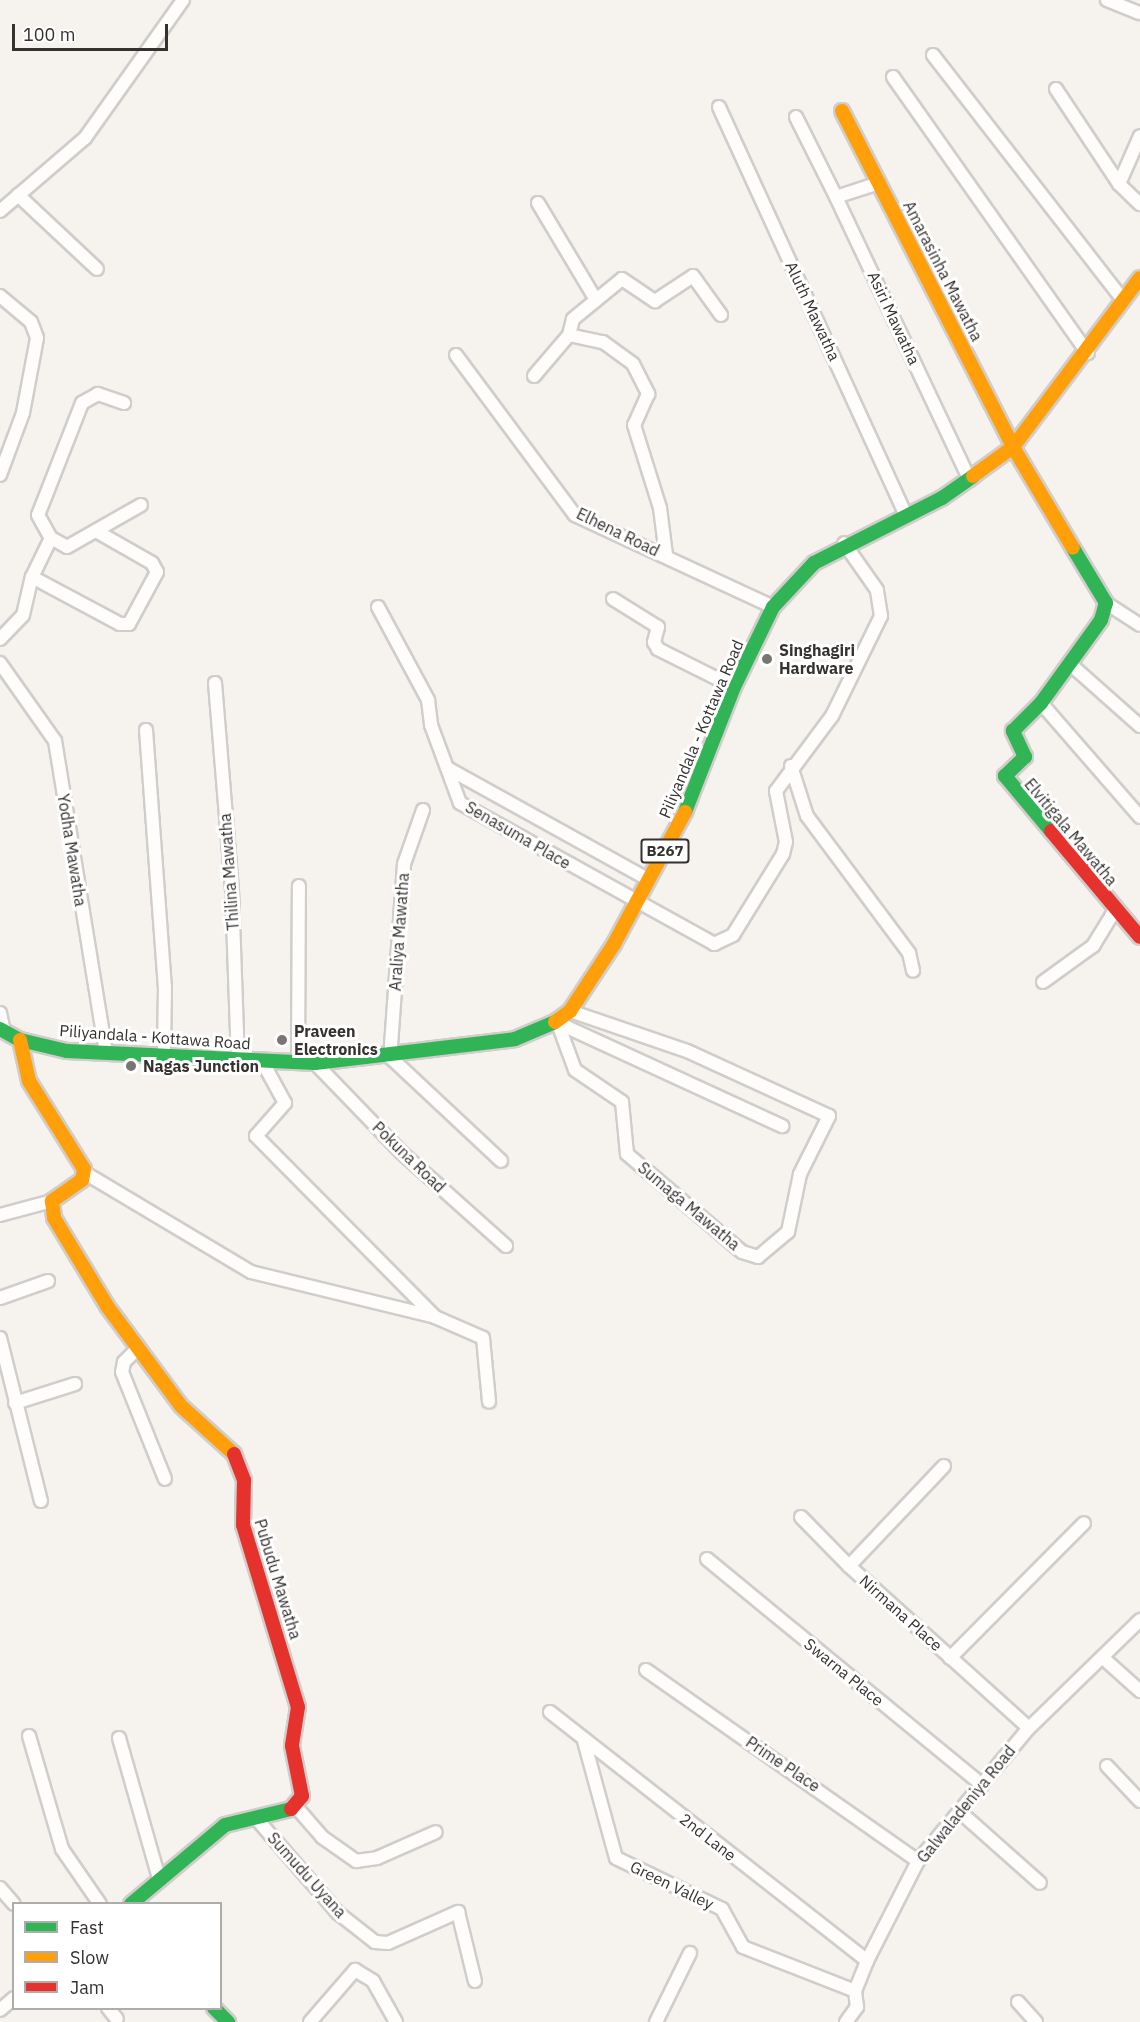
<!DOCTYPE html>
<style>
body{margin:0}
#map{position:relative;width:1140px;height:2022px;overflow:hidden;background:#f6f2ee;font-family:"IBM Plex Sans",sans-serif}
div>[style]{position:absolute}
.roads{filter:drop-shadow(2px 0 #d0cdca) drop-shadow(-2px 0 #d0cdca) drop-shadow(0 2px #d0cdca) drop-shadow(0 -2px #d0cdca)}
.street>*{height:12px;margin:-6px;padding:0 6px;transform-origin:6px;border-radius:6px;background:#fefdfc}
.fast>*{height:14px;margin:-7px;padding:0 7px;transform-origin:7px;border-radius:7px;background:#30b455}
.slow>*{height:14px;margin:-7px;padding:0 7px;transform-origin:7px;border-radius:7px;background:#ff9f0a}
.jam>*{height:14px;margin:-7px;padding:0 7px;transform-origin:7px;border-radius:7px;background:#e5322d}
.dots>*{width:16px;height:16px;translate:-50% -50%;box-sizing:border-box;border:3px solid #fff;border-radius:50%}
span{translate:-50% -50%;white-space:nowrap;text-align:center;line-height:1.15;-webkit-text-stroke:6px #fff;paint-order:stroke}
.shield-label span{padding:2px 4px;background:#fff;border:2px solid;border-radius:4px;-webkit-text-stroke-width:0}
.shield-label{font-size:15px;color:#34312f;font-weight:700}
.street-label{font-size:16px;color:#34312f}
.poi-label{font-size:16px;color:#34312f;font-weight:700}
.left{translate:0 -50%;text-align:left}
.legend{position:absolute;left:12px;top:1902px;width:210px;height:108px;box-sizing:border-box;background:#fff;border:2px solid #aeadac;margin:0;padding:8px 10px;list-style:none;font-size:18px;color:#34312f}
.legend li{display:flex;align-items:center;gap:12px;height:30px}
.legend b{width:30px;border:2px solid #aeadac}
.scale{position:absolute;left:12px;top:24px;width:156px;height:27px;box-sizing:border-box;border:3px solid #34312f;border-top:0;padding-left:8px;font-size:18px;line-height:21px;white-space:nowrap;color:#34312f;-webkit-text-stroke:4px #fff;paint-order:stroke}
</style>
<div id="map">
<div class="roads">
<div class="street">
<div style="left:1107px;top:0;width:35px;rotate:22deg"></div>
<div style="left:933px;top:55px;width:311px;rotate:52.2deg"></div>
<div style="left:893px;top:77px;width:338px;rotate:54.8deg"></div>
<div style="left:1056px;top:89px;width:114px;rotate:56.4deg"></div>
<div style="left:1119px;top:184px;width:29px;rotate:44deg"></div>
<div style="left:719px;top:107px;width:449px;rotate:65.4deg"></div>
<div style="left:796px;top:117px;width:89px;rotate:63.4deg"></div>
<div style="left:879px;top:183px;width:45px;rotate:162deg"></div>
<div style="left:836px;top:197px;width:313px;rotate:64.7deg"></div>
<div style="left:1119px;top:184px;width:52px;rotate:-66.4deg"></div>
<div style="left:18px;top:195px;width:108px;rotate:43.1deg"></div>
<div style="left:538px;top:203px;width:113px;rotate:59.1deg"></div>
<div style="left:0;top:211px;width:112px;rotate:-40.7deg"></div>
<div style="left:85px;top:138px;width:169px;rotate:-54.6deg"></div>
<div style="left:0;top:296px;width:40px;rotate:40deg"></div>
<div style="left:31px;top:322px;width:17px;rotate:69deg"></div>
<div style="left:37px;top:338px;width:76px;rotate:100.6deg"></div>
<div style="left:23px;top:413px;width:66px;rotate:110.4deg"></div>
<div style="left:569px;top:335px;width:16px;rotate:-76deg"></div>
<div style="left:573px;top:319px;width:63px;rotate:-39.2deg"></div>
<div style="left:622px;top:279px;width:40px;rotate:34deg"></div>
<div style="left:655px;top:301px;width:45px;rotate:-33.3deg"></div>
<div style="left:693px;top:276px;width:48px;rotate:54.3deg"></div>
<div style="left:456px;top:355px;width:199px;rotate:53.4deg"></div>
<div style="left:575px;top:515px;width:218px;rotate:24.9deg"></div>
<div style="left:534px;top:376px;width:54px;rotate:-49.5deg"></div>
<div style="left:569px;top:335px;width:35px;rotate:12deg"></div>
<div style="left:603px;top:342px;width:37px;rotate:36deg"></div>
<div style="left:633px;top:364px;width:34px;rotate:63deg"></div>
<div style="left:648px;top:394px;width:34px;rotate:114deg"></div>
<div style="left:634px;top:425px;width:87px;rotate:72.6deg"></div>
<div style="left:660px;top:508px;width:47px;rotate:82.7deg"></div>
<div style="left:124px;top:403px;width:28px;rotate:-161deg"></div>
<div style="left:98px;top:394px;width:18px;rotate:151deg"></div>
<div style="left:82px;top:403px;width:120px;rotate:111.4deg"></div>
<div style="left:38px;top:515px;width:26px;rotate:61deg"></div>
<div style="left:51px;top:538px;width:18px;rotate:29deg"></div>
<div style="left:67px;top:547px;width:85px;rotate:-29.6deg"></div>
<div style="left:32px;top:577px;width:100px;rotate:28.1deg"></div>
<div style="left:120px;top:624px;width:9px"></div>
<div style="left:129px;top:624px;width:59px;rotate:-61.7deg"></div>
<div style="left:157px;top:572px;width:10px;rotate:-119deg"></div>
<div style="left:152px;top:563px;width:64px;rotate:-150.3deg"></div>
<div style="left:613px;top:599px;width:53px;rotate:31.9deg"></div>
<div style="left:658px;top:627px;width:16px;rotate:105deg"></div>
<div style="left:654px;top:642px;width:8px;rotate:60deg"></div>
<div style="left:658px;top:649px;width:85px;rotate:26.6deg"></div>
<div style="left:1106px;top:603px;width:40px;rotate:32.9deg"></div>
<div style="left:378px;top:607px;width:106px;rotate:61.7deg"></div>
<div style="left:428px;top:700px;width:25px;rotate:83deg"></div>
<div style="left:431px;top:725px;width:83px;rotate:69.6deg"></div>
<div style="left:460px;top:803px;width:291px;rotate:29deg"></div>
<div style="left:714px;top:944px;width:21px;rotate:-25deg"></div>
<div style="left:733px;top:935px;width:95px;rotate:-58.3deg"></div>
<div style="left:783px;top:854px;width:12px;rotate:-76deg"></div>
<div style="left:786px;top:842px;width:52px;rotate:-101.1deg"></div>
<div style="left:776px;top:791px;width:94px;rotate:-53.3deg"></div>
<div style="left:832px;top:716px;width:111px;rotate:-63.9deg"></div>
<div style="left:881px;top:616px;width:26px;rotate:-99deg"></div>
<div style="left:877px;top:590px;width:57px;rotate:-125.1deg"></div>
<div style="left:0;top:639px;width:33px;rotate:-46deg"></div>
<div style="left:23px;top:615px;width:39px;rotate:-77deg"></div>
<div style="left:32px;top:577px;width:43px;rotate:-64deg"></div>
<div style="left:0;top:663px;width:95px;rotate:54.8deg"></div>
<div style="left:55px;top:741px;width:316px;rotate:80.7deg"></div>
<div style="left:1069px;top:663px;width:95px;rotate:41.6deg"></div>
<div style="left:215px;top:683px;width:208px;rotate:85.3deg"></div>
<div style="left:232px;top:890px;width:171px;rotate:88deg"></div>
<div style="left:1041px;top:703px;width:151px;rotate:49deg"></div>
<div style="left:146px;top:730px;width:258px;rotate:85.8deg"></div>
<div style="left:165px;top:987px;width:67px;rotate:90.9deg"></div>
<div style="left:791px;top:766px;width:52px;rotate:72.3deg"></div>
<div style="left:807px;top:816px;width:171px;rotate:53.3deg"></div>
<div style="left:909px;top:953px;width:18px;rotate:77deg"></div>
<div style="left:449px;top:769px;width:229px;rotate:29deg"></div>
<div style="left:423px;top:810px;width:57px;rotate:109.4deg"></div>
<div style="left:404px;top:864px;width:194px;rotate:94.1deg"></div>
<div style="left:390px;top:1057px;width:152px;rotate:43.1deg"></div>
<div style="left:1043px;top:982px;width:62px;rotate:-35.8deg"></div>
<div style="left:1093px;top:946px;width:42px;rotate:-58.6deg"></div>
<div style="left:0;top:1013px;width:19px;rotate:78deg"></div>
<div style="left:557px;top:1021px;width:52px;rotate:69.8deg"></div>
<div style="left:575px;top:1070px;width:57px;rotate:34.2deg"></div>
<div style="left:622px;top:1102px;width:52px;rotate:84.5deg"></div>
<div style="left:627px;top:1154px;width:151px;rotate:40.4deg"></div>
<div style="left:742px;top:1252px;width:17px;rotate:17deg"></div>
<div style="left:758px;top:1257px;width:39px;rotate:-40deg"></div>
<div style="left:788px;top:1232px;width:59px;rotate:-78.3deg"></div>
<div style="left:800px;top:1174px;width:65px;rotate:-63.4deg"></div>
<div style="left:829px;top:1116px;width:156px;rotate:-155.4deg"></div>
<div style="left:687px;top:1051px;width:124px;rotate:-161.1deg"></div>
<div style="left:558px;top:1023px;width:247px;rotate:24.7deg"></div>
<div style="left:262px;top:1061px;width:48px;rotate:61.3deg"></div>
<div style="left:285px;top:1103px;width:44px;rotate:131.3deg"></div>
<div style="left:256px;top:1136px;width:255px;rotate:45.3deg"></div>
<div style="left:298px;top:1063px;width:177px;rotate:-89.7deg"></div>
<div style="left:315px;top:1063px;width:124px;rotate:46deg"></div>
<div style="left:401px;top:1152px;width:141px;rotate:41.8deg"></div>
<div style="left:85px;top:1173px;width:193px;rotate:30.8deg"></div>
<div style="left:251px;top:1272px;width:189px;rotate:13.7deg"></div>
<div style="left:435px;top:1317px;width:52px;rotate:23.6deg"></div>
<div style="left:483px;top:1338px;width:64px;rotate:84.6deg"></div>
<div style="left:0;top:1215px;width:54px;rotate:-15.1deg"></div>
<div style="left:0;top:1298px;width:51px;rotate:-19.5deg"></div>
<div style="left:0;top:1338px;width:168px;rotate:75.9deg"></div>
<div style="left:138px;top:1348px;width:20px;rotate:135deg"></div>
<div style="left:124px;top:1362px;width:10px;rotate:101deg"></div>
<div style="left:122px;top:1372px;width:115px;rotate:68.1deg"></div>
<div style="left:15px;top:1403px;width:63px;rotate:-17.6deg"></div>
<div style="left:944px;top:1466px;width:138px;rotate:133.5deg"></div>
<div style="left:849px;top:1566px;width:242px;rotate:42deg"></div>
<div style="left:801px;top:1517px;width:69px;rotate:45.6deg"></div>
<div style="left:707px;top:1559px;width:356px;rotate:39.4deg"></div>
<div style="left:1102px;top:1657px;width:51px;rotate:41.8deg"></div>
<div style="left:950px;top:1658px;width:190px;rotate:-45.2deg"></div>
<div style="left:646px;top:1670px;width:332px;rotate:35.1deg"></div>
<div style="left:550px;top:1712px;width:403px;rotate:38.1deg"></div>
<div style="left:29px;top:1736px;width:118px;rotate:73.7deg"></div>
<div style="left:62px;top:1849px;width:67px;rotate:55.4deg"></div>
<div style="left:119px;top:1738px;width:146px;rotate:74.1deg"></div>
<div style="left:584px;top:1741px;width:121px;rotate:74.7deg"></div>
<div style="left:616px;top:1858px;width:118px;rotate:25.7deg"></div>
<div style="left:722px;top:1909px;width:43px;rotate:61.1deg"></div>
<div style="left:743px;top:1947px;width:120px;rotate:21.4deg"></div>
<div style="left:1107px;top:1766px;width:48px;rotate:46.7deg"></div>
<div style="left:297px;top:1808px;width:38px;rotate:49deg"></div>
<div style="left:322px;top:1837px;width:42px;rotate:35.2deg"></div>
<div style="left:356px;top:1861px;width:21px;rotate:-8deg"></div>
<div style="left:377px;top:1858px;width:64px;rotate:-23.8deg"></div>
<div style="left:959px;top:1811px;width:108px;rotate:41.6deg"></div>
<div style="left:255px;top:1817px;width:127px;rotate:49.2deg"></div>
<div style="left:338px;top:1913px;width:47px;rotate:38.1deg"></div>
<div style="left:375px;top:1942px;width:13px;rotate:4deg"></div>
<div style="left:388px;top:1943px;width:77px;rotate:-23.9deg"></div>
<div style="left:458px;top:1912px;width:71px;rotate:76.2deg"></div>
<div style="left:0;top:1888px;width:21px;rotate:49deg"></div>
<div style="left:1018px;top:2002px;width:27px;rotate:48deg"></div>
<div style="left:108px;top:2008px;width:14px;rotate:51deg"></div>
<div style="left:0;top:2010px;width:18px;rotate:-41deg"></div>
<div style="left:310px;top:2022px;width:69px;rotate:-49.1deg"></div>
<div style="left:355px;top:1970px;width:21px;rotate:31deg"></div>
<div style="left:373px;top:1981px;width:47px;rotate:60.7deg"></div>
<div style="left:656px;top:2022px;width:77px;rotate:-63.8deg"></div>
<div style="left:846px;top:2022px;width:19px;rotate:-54deg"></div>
<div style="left:857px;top:2007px;width:16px;rotate:-97deg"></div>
<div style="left:855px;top:1991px;width:32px;rotate:-68deg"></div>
<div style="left:867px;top:1961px;width:112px;rotate:-63deg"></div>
<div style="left:918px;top:1861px;width:173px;rotate:-50.2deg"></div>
<div style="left:1029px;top:1728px;width:155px;rotate:-44.2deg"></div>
</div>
<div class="fast">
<div style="left:685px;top:812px;width:134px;rotate:-68.6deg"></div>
<div style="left:734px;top:687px;width:89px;rotate:-64deg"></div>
<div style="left:773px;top:607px;width:60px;rotate:-47deg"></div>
<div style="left:814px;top:563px;width:144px;rotate:-26.9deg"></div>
<div style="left:942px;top:498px;width:38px;rotate:-35deg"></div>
<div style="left:1051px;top:831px;width:72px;rotate:-129.9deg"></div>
<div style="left:1005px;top:776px;width:28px;rotate:-44deg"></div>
<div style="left:1025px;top:757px;width:29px;rotate:-115deg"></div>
<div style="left:1013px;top:731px;width:40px;rotate:-45deg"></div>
<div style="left:1041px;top:703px;width:102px;rotate:-54.1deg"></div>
<div style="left:1101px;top:620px;width:18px;rotate:-74deg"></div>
<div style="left:1106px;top:603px;width:64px;rotate:-121deg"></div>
<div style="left:0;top:1029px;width:23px;rotate:29deg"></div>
<div style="left:20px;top:1040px;width:48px;rotate:13.2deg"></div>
<div style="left:67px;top:1051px;width:248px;rotate:2.8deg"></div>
<div style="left:315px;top:1063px;width:201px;rotate:-6.8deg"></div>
<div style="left:515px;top:1039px;width:43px;rotate:-23deg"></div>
<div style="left:131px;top:1904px;width:123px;rotate:-40deg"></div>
<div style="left:225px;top:1825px;width:68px;rotate:-13.6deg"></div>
<div style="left:214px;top:2008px;width:20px;rotate:45deg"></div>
</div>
<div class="slow">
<div style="left:842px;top:111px;width:377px;rotate:63deg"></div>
<div style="left:1013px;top:447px;width:117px;rotate:59.3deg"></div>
<div style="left:973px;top:476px;width:49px;rotate:-35.9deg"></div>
<div style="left:1013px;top:447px;width:211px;rotate:-53.1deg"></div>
<div style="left:555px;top:1022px;width:19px;rotate:-36deg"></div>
<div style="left:570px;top:1011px;width:80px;rotate:-56.7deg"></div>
<div style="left:614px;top:944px;width:150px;rotate:-61.7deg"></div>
<div style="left:20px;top:1040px;width:42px;rotate:77.6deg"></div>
<div style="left:29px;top:1081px;width:104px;rotate:58deg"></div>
<div style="left:84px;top:1169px;width:11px;rotate:100deg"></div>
<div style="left:82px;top:1180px;width:37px;rotate:145deg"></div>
<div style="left:52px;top:1201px;width:17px;rotate:83deg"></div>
<div style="left:54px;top:1218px;width:103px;rotate:58.9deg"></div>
<div style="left:107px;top:1306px;width:124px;rotate:53.5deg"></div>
<div style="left:181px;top:1406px;width:72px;rotate:42.2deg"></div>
</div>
<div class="jam">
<div style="left:1051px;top:831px;width:138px;rotate:50deg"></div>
<div style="left:234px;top:1454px;width:28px;rotate:69deg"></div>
<div style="left:244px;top:1480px;width:45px;rotate:91.3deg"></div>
<div style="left:243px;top:1525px;width:190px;rotate:73.2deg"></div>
<div style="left:298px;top:1707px;width:39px;rotate:99deg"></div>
<div style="left:292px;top:1746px;width:51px;rotate:78.7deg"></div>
<div style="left:302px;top:1796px;width:17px;rotate:130deg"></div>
</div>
</div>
<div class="dots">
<div style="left:767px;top:659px;background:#787572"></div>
<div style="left:282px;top:1040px;background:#787572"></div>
<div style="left:131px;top:1066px;background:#787572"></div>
</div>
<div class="shield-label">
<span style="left:665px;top:851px">B267</span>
</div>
<div class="street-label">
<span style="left:943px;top:271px;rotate:63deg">Amarasinha Mawatha</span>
<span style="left:813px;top:311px;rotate:65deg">Aluth Mawatha</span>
<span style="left:894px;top:318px;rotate:65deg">Asiri Mawatha</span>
<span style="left:618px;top:532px;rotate:26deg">Elhena Road</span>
<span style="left:701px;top:729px;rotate:-67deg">Piliyandala - Kottawa Road</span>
<span style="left:1071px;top:832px;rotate:50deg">Elvitigala Mawatha</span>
<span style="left:518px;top:835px;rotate:30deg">Senasuma Place</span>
<span style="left:72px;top:850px;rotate:81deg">Yodha Mawatha</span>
<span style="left:229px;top:872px;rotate:-94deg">Thilina Mawatha</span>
<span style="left:399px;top:932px;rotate:-86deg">Araliya Mawatha</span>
<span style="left:155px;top:1037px;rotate:4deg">Piliyandala - Kottawa Road</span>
<span style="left:409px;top:1157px;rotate:44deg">Pokuna Road</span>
<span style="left:689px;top:1206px;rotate:40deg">Sumaga Mawatha</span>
<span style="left:278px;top:1579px;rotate:73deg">Pubudu Mawatha</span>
<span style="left:901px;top:1613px;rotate:42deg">Nirmana Place</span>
<span style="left:844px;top:1672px;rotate:39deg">Swarna Place</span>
<span style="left:783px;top:1764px;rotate:34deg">Prime Place</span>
<span style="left:966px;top:1804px;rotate:-51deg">Galwaladeniya Road</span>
<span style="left:708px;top:1837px;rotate:38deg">2nd Lane</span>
<span style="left:307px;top:1875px;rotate:48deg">Sumudu Uyana</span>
<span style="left:672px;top:1885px;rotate:26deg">Green Valley</span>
</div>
<div class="poi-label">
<span class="left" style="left:779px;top:659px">Singhagiri<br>Hardware</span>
<span class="left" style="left:294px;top:1040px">Praveen<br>Electronics</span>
<span class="left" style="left:143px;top:1066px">Nagas Junction</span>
</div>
<ul class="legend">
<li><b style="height:8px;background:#30b455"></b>Fast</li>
<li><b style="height:8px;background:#ff9f0a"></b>Slow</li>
<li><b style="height:8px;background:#e5322d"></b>Jam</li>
</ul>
<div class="scale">100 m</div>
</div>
